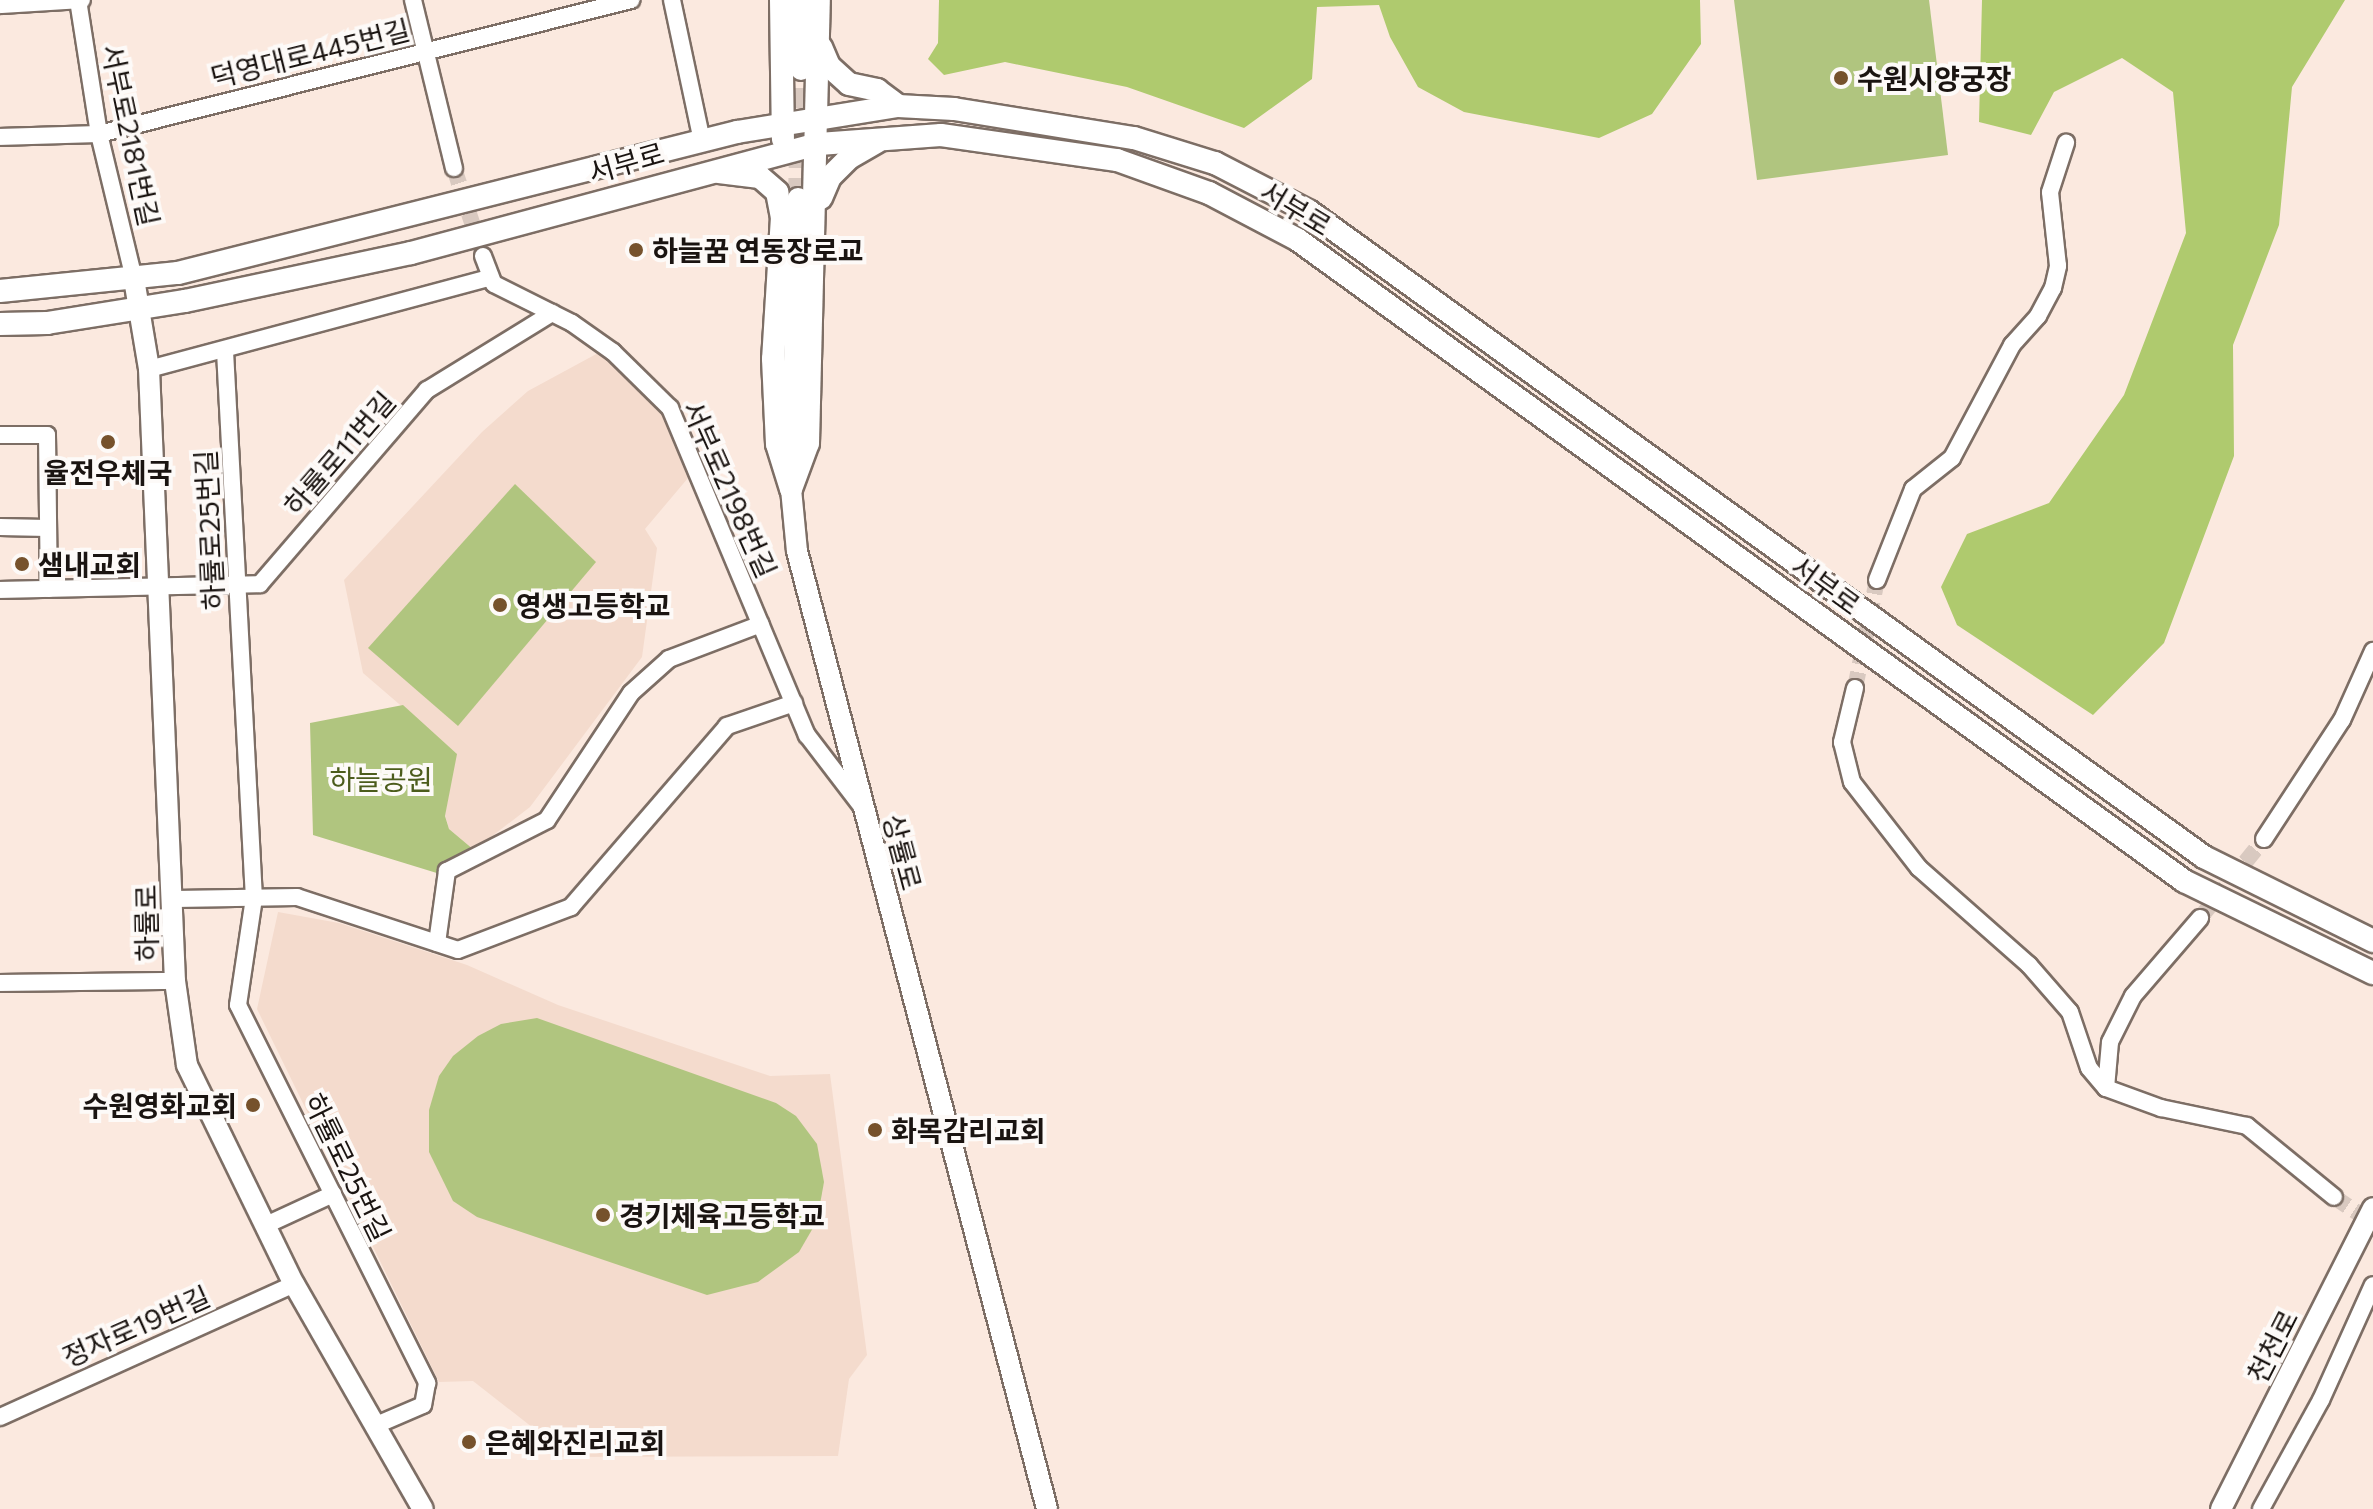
<!DOCTYPE html>
<meta charset="utf-8">
<style>
body{margin:0}
#map{position:relative;width:2373px;height:1509px;overflow:hidden;background:#fbe9df;font-family:Commissioner,"Noto Sans KR",sans-serif}
div>[style]{position:absolute}
.built>*{inset:0;background:#f4dbcd}
.green>*{inset:0;background:#b0c57f}
.forest>*{inset:0;background:#afca6e}
.minor-tunnel>*{height:16px;margin-top:-8px;transform-origin:0;background:repeating-linear-gradient(90deg,#d9c9c0 0 16px,transparent 0 24px)}
.tertiary-tunnel>*{height:20px;margin-top:-10px;transform-origin:0;background:repeating-linear-gradient(90deg,#d9c9c0 0 20px,transparent 0 30px)}
.roads{filter:drop-shadow(2px 0 #7d6e65) drop-shadow(-2px 0 #7d6e65) drop-shadow(0 2px #7d6e65) drop-shadow(0 -2px #7d6e65)}
.minor>*{height:16px;margin:-8px;padding:0 8px;transform-origin:8px;border-radius:8px;background:#fff}
.tertiary>*{height:20px;margin:-10px;padding:0 10px;transform-origin:10px;border-radius:10px;background:#fff}
.secondary>*{height:22px;margin:-11px;padding:0 11px;transform-origin:11px;border-radius:11px;background:#fff}
.dots>*{width:22px;height:22px;translate:-50% -50%;box-sizing:border-box;border:4px solid #fdfaf8;border-radius:50%}
span{translate:-50% -50%;white-space:nowrap;text-align:center;line-height:1.15;-webkit-text-stroke:8px #fdfaf8;paint-order:stroke}
.street-label{font-size:28px;color:#1a1411}
.poi-label{font-size:28px;color:#1a1411;font-weight:700}
.left{translate:0 -50%;text-align:left}
.right{translate:-100% -50%;text-align:right}
.park-label{font-size:28px;color:#4c5c1c}
</style>
<div id="map">
<div class="built">
<div style="clip-path:polygon(600px 352px,663px 416px,688px 478px,645px 529px,657px 548px,642px 657px,530px 807px,474px 850px,449px 829px,445px 815px,456px 753px,363px 673px,344px 580px,482px 432px,528px 391px)"></div>
<div style="clip-path:polygon(278px 912px,339px 923px,467px 965px,558px 1005px,770px 1076px,830px 1074px,867px 1355px,849px 1379px,838px 1456px,556px 1457px,546px 1438px,473px 1381px,439px 1382px,257px 1009px)"></div>
</div>
<div class="green">
<div style="clip-path:polygon(1734px 0,1929px 0,1948px 155px,1757px 180px)"></div>
<div style="clip-path:polygon(515px 484px,596px 562px,458px 726px,368px 648px)"></div>
<div style="clip-path:polygon(403px 705px,457px 754px,445px 816px,449px 829px,474px 850px,440px 874px,313px 835px,310px 723px)"></div>
<div style="clip-path:polygon(537px 1018px,776px 1103px,796px 1116px,817px 1144px,824px 1182px,817px 1221px,799px 1252px,758px 1282px,707px 1295px,477px 1217px,453px 1201px,429px 1152px,429px 1110px,439px 1076px,453px 1056px,478px 1036px,501px 1024px)"></div>
</div>
<div class="forest">
<div style="clip-path:polygon(939px 0,1700px 0,1701px 44px,1652px 114px,1599px 138px,1464px 112px,1418px 87px,1390px 37px,1379px 5px,1317px 7px,1312px 79px,1244px 128px,1127px 87px,1005px 62px,944px 75px,928px 59px,938px 43px)"></div>
<div style="clip-path:polygon(1982px 0,2345px 0,2292px 87px,2279px 225px,2233px 345px,2234px 456px,2164px 643px,2093px 715px,1957px 625px,1941px 587px,1967px 534px,2049px 503px,2124px 395px,2186px 233px,2173px 92px,2122px 58px,2054px 92px,2031px 135px,1979px 122px)"></div>
</div>
<div class="minor-tunnel">
<div style="left:454px;top:168px;width:93px;rotate:71.8deg"></div>
<div style="left:1855px;top:688px;width:110px;rotate:-78.5deg"></div>
<div style="left:2200px;top:918px;width:102px;rotate:-51deg"></div>
<div style="left:2334px;top:1197px;width:47px;rotate:33.7deg"></div>
</div>
<div class="tertiary-tunnel">
<div style="left:798px;top:198px;width:128px;rotate:-88.7deg"></div>
</div>
<div class="roads">
<div class="minor">
<div style="left:78px;top:0;width:136px;rotate:81.1deg"></div>
<div style="left:99px;top:134px;width:149px;rotate:76.4deg"></div>
<div style="left:413px;top:0;width:173px;rotate:76.3deg"></div>
<div style="left:672px;top:0;width:144px;rotate:78deg"></div>
<div style="left:0;top:5px;width:82px;rotate:-3.5deg"></div>
<div style="left:0;top:137px;width:99px;rotate:-1.7deg"></div>
<div style="left:99px;top:134px;width:549px;rotate:-14.14deg"></div>
<div style="left:483px;top:256px;width:30px;rotate:69deg"></div>
<div style="left:494px;top:284px;width:87px;rotate:26.6deg"></div>
<div style="left:572px;top:323px;width:50px;rotate:35.3deg"></div>
<div style="left:613px;top:352px;width:80px;rotate:44.5deg"></div>
<div style="left:670px;top:408px;width:355px;rotate:67.3deg"></div>
<div style="left:807px;top:735px;width:91px;rotate:52.6deg"></div>
<div style="left:225px;top:351px;width:548px;rotate:86.97deg"></div>
<div style="left:254px;top:898px;width:108px;rotate:98.5deg"></div>
<div style="left:238px;top:1005px;width:423px;rotate:63.4deg"></div>
<div style="left:427px;top:1383px;width:22px;rotate:100deg"></div>
<div style="left:423px;top:1405px;width:53px;rotate:156.8deg"></div>
<div style="left:149px;top:369px;width:352px;rotate:-15deg"></div>
<div style="left:0;top:435px;width:47px"></div>
<div style="left:47px;top:435px;width:154px;rotate:89.3deg"></div>
<div style="left:0;top:527px;width:47px;rotate:1.2deg"></div>
<div style="left:1877px;top:580px;width:98px;rotate:-68.4deg"></div>
<div style="left:1913px;top:489px;width:50px;rotate:-38.5deg"></div>
<div style="left:1952px;top:458px;width:128px;rotate:-62deg"></div>
<div style="left:2012px;top:345px;width:39px;rotate:-48deg"></div>
<div style="left:2038px;top:316px;width:32px;rotate:-62deg"></div>
<div style="left:2053px;top:288px;width:23px;rotate:-77deg"></div>
<div style="left:2058px;top:266px;width:74px;rotate:-96.2deg"></div>
<div style="left:2050px;top:192px;width:52px;rotate:-71.9deg"></div>
<div style="left:0;top:590px;width:260px;rotate:-1.3deg"></div>
<div style="left:260px;top:584px;width:256px;rotate:-49.3deg"></div>
<div style="left:427px;top:390px;width:147px;rotate:-31.6deg"></div>
<div style="left:1855px;top:688px;width:56px;rotate:103.5deg"></div>
<div style="left:1842px;top:742px;width:41px;rotate:76deg"></div>
<div style="left:1852px;top:782px;width:109px;rotate:52.1deg"></div>
<div style="left:1919px;top:868px;width:147px;rotate:41.4deg"></div>
<div style="left:2029px;top:965px;width:62px;rotate:48.9deg"></div>
<div style="left:2070px;top:1012px;width:59px;rotate:71.3deg"></div>
<div style="left:2089px;top:1068px;width:26px;rotate:50deg"></div>
<div style="left:2106px;top:1088px;width:59px;rotate:20deg"></div>
<div style="left:2161px;top:1108px;width:88px;rotate:11.8deg"></div>
<div style="left:2247px;top:1126px;width:112px;rotate:39.2deg"></div>
<div style="left:2264px;top:839px;width:142px;rotate:-56.8deg"></div>
<div style="left:2342px;top:720px;width:76px;rotate:-65.8deg"></div>
<div style="left:175px;top:899px;width:122px;rotate:-0.9deg"></div>
<div style="left:297px;top:897px;width:169px;rotate:18.2deg"></div>
<div style="left:458px;top:950px;width:121px;rotate:-20.8deg"></div>
<div style="left:571px;top:907px;width:239px;rotate:-49.2deg"></div>
<div style="left:727px;top:726px;width:71px;rotate:-18.9deg"></div>
<div style="left:437px;top:943px;width:73px;rotate:-82.1deg"></div>
<div style="left:447px;top:871px;width:112px;rotate:-27deg"></div>
<div style="left:547px;top:820px;width:152px;rotate:-56.5deg"></div>
<div style="left:631px;top:693px;width:51px;rotate:-41.8deg"></div>
<div style="left:669px;top:659px;width:98px;rotate:-20.8deg"></div>
<div style="left:0;top:983px;width:175px;rotate:-0.7deg"></div>
<div style="left:2106px;top:1088px;width:46px;rotate:-85deg"></div>
<div style="left:2110px;top:1042px;width:51px;rotate:-63.4deg"></div>
<div style="left:2133px;top:996px;width:103px;rotate:-49.3deg"></div>
<div style="left:266px;top:1225px;width:74px;rotate:-24.8deg"></div>
<div style="left:0;top:1417px;width:323px;rotate:-24.3deg"></div>
<div style="left:2261px;top:1509px;width:124px;rotate:-61.2deg"></div>
<div style="left:2321px;top:1400px;width:126px;rotate:-65.7deg"></div>
</div>
<div class="tertiary">
<div style="left:801px;top:70px;width:70px;rotate:-90deg"></div>
<div style="left:798px;top:198px;width:291px;rotate:91.4deg"></div>
<div style="left:791px;top:489px;width:62px;rotate:84.5deg"></div>
<div style="left:797px;top:551px;width:990px;rotate:75.37deg"></div>
<div style="left:134px;top:279px;width:91px;rotate:80.5deg"></div>
<div style="left:149px;top:369px;width:613px;rotate:87.57deg"></div>
<div style="left:175px;top:981px;width:85px;rotate:81.9deg"></div>
<div style="left:187px;top:1065px;width:244px;rotate:64deg"></div>
<div style="left:294px;top:1284px;width:259px;rotate:60.2deg"></div>
<div style="left:2221px;top:1509px;width:337px;rotate:-63.2deg"></div>
</div>
<div class="secondary">
<div style="left:781px;top:0;width:139px;rotate:89.2deg"></div>
<div style="left:821px;top:47px;width:21px;rotate:67deg"></div>
<div style="left:829px;top:66px;width:27px;rotate:42deg"></div>
<div style="left:849px;top:84px;width:29px;rotate:12deg"></div>
<div style="left:877px;top:90px;width:26px;rotate:37deg"></div>
<div style="left:719px;top:172px;width:41px;rotate:7deg"></div>
<div style="left:760px;top:177px;width:23px;rotate:41deg"></div>
<div style="left:777px;top:192px;width:25px;rotate:79deg"></div>
<div style="left:782px;top:217px;width:142px;rotate:93.6deg"></div>
<div style="left:773px;top:359px;width:85px;rotate:87.3deg"></div>
<div style="left:777px;top:444px;width:47px;rotate:72.7deg"></div>
<div style="left:821px;top:198px;width:23px;rotate:-67deg"></div>
<div style="left:830px;top:177px;width:27px;rotate:-45deg"></div>
<div style="left:849px;top:158px;width:32px;rotate:-30deg"></div>
<div style="left:0;top:291px;width:179px;rotate:-5.8deg"></div>
<div style="left:178px;top:273px;width:577px;rotate:-14.16deg"></div>
<div style="left:737px;top:132px;width:163px;rotate:-9.2deg"></div>
<div style="left:898px;top:106px;width:56px;rotate:3.1deg"></div>
<div style="left:954px;top:109px;width:182px;rotate:9.2deg"></div>
<div style="left:1134px;top:138px;width:85px;rotate:17.2deg"></div>
<div style="left:1215px;top:163px;width:107px;rotate:27.3deg"></div>
<div style="left:1310px;top:212px;width:1102px;rotate:35.81deg"></div>
<div style="left:2204px;top:857px;width:189px;rotate:26.4deg"></div>
<div style="left:0;top:324px;width:47px;rotate:-1.2deg"></div>
<div style="left:47px;top:323px;width:140px;rotate:-9.1deg"></div>
<div style="left:185px;top:301px;width:231px;rotate:-12deg"></div>
<div style="left:411px;top:253px;width:422px;rotate:-15deg"></div>
<div style="left:819px;top:144px;width:122px;rotate:-4.2deg"></div>
<div style="left:941px;top:135px;width:178px;rotate:8.1deg"></div>
<div style="left:1117px;top:160px;width:98px;rotate:19.7deg"></div>
<div style="left:1209px;top:193px;width:101px;rotate:27.8deg"></div>
<div style="left:1298px;top:240px;width:1094px;rotate:35.88deg"></div>
<div style="left:2184px;top:881px;width:210px;rotate:26deg"></div>
<div style="left:791px;top:489px;width:49px;rotate:-69.7deg"></div>
<div style="left:808px;top:443px;width:443px;rotate:-88.6deg"></div>
</div>
</div>
<div class="dots">
<div style="left:1841px;top:78px;background:#76522c"></div>
<div style="left:636px;top:250px;background:#76522c"></div>
<div style="left:108px;top:442px;background:#76522c"></div>
<div style="left:22px;top:564px;background:#76522c"></div>
<div style="left:500px;top:605px;background:#76522c"></div>
<div style="left:253px;top:1105px;background:#76522c"></div>
<div style="left:875px;top:1130px;background:#76522c"></div>
<div style="left:603px;top:1215px;background:#76522c"></div>
<div style="left:469px;top:1442px;background:#76522c"></div>
</div>
<div class="street-label">
<span style="left:310px;top:53px;rotate:-14deg">덕영대로445번길</span>
<span style="left:131px;top:135px;rotate:78deg">서부로2181번길</span>
<span style="left:626px;top:162px;rotate:-16deg">서부로</span>
<span style="left:1296px;top:208px;rotate:31deg">서부로</span>
<span style="left:339px;top:453px;rotate:-49deg">하률로11번길</span>
<span style="left:730px;top:489px;rotate:66deg">서부로2198번길</span>
<span style="left:209px;top:530px;rotate:-93deg">하률로25번길</span>
<span style="left:1826px;top:585px;rotate:36deg">서부로</span>
<span style="left:903px;top:852px;rotate:75deg">상률로</span>
<span style="left:146px;top:923px;rotate:-91deg">하률로</span>
<span style="left:348px;top:1167px;rotate:64deg">하률로25번길</span>
<span style="left:136px;top:1326px;rotate:-24deg">정자로19번길</span>
<span style="left:2272px;top:1346px;rotate:-63deg">천천로</span>
</div>
<div class="poi-label">
<span class="left" style="left:1857px;top:78px">수원시양궁장</span>
<span class="left" style="left:652px;top:250px">하늘꿈 연동장로교</span>
<span style="left:108px;top:472px">율전우체국</span>
<span class="left" style="left:38px;top:564px">샘내교회</span>
<span class="left" style="left:516px;top:605px">영생고등학교</span>
<span class="right" style="left:237px;top:1105px">수원영화교회</span>
<span class="left" style="left:891px;top:1130px">화목감리교회</span>
<span class="left" style="left:619px;top:1215px">경기체육고등학교</span>
<span class="left" style="left:485px;top:1442px">은혜와진리교회</span>
</div>
<div class="park-label">
<span style="left:381px;top:779px">하늘공원</span>
</div>
</div>
